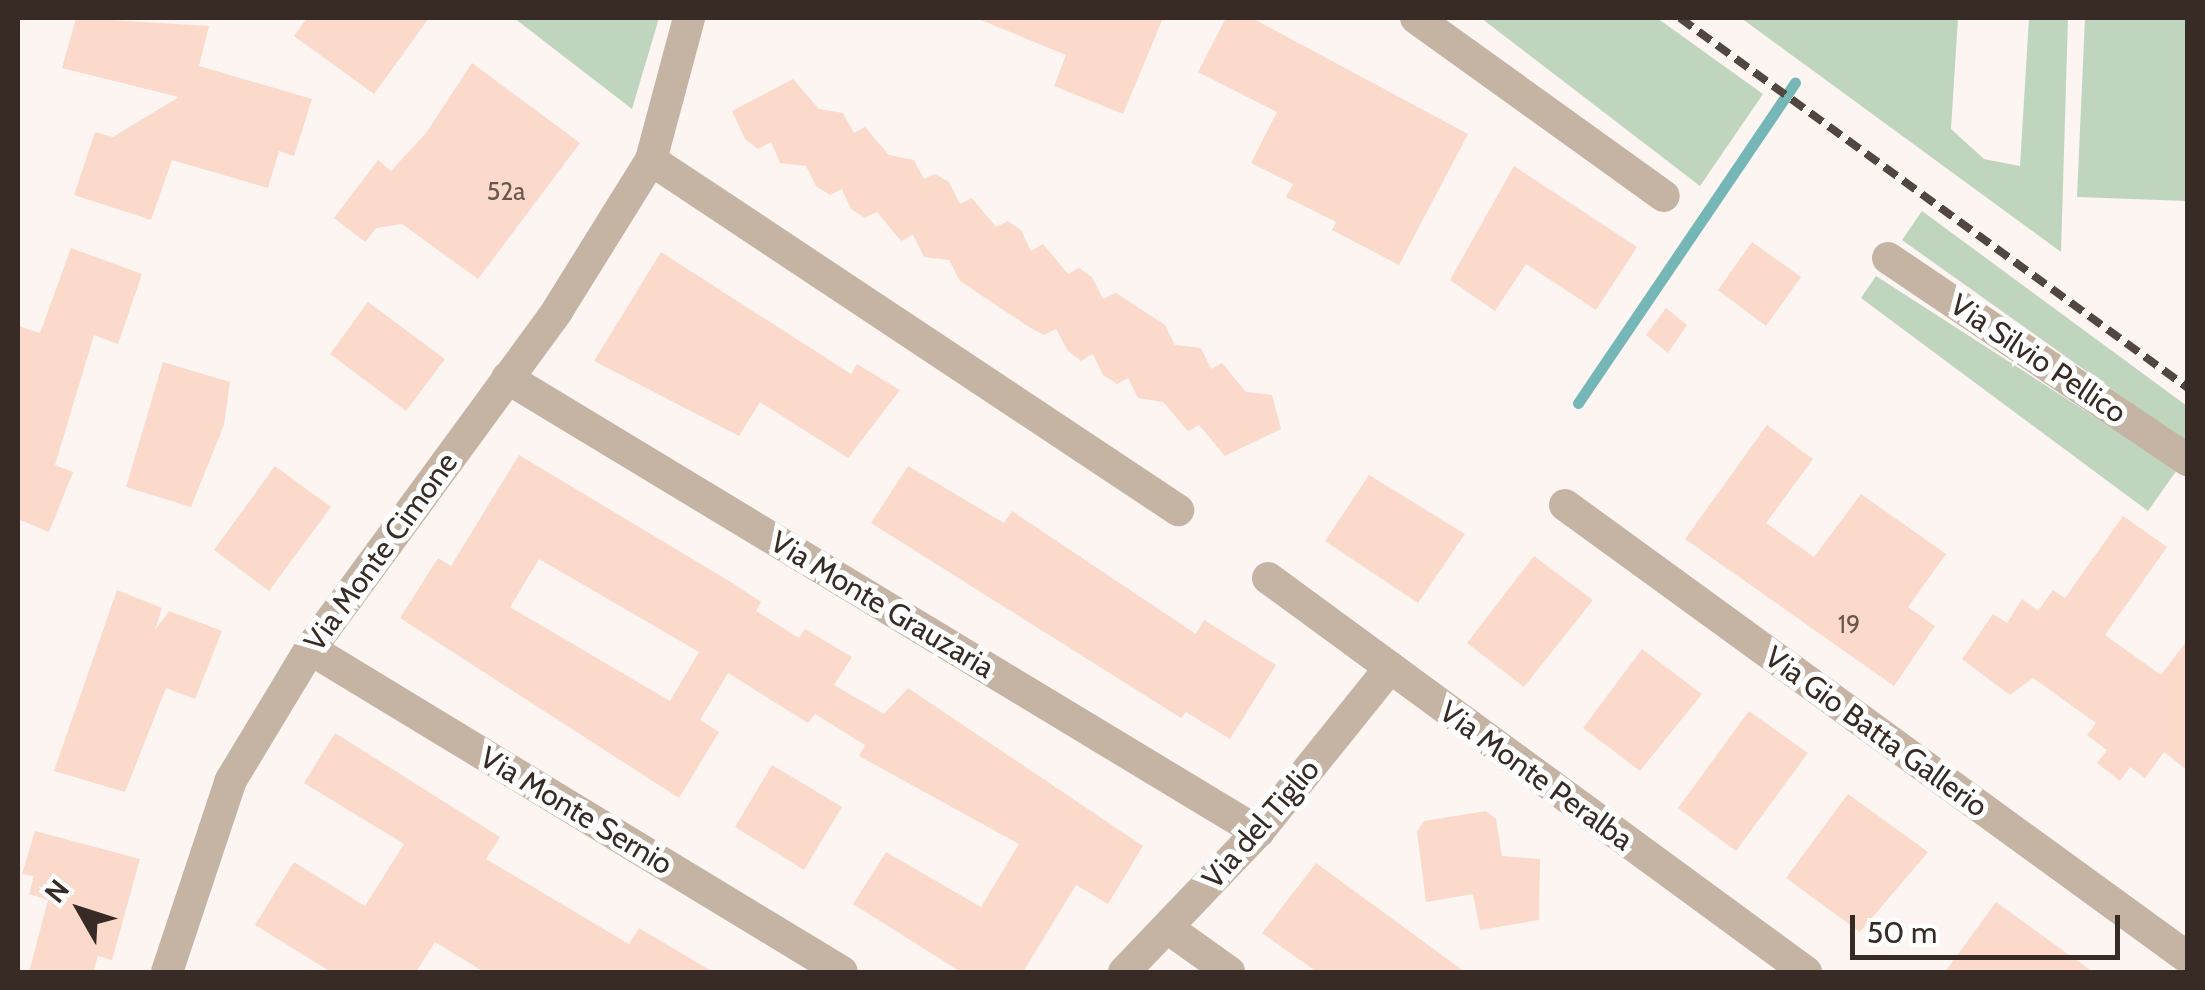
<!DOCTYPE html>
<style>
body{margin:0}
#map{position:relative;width:2205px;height:990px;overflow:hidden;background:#fcf5f2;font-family:Cabin,sans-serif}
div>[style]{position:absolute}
.green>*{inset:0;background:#bfd5bd}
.stream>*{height:11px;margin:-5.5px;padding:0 5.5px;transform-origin:5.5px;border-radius:5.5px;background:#75b7b7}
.building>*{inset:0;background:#fcdacb}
.street>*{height:32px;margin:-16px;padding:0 16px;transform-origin:16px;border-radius:16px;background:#c5b3a3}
.rail>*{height:8px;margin-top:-4px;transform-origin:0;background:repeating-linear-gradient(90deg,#524640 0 15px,transparent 0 23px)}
span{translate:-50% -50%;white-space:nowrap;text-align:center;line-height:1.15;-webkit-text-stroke:10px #fff;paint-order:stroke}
.number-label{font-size:25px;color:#69574e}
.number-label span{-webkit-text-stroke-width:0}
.street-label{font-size:30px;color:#382b25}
.frame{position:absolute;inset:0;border:20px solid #382b25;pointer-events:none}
.north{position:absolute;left:30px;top:860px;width:100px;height:100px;-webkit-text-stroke:8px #fff;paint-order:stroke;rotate:309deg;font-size:28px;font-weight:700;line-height:40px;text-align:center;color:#382b25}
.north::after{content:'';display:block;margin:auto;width:35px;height:45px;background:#382b25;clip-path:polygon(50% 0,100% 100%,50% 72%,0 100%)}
.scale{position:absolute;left:1850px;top:915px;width:270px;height:45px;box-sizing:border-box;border:5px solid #382b25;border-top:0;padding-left:12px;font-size:30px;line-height:35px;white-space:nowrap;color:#382b25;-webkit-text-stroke:8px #fff;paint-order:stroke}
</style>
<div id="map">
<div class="green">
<div style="clip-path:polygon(514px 18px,659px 18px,632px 109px)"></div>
<div style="clip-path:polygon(1481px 18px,1657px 18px,1763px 94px,1700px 186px)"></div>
<div style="clip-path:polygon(1741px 18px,1958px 18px,1951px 129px,1984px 159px,2020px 166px,2029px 18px,2068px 18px,2061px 252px)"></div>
<div style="clip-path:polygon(2085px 18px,2187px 18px,2187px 201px,2077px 197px)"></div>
<div style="clip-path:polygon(1922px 211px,2187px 406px,2187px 443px,1902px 240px)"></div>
<div style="clip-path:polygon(1876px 276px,2177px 470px,2148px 511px,1861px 298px)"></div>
</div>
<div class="stream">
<div style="left:1578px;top:403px;width:387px;rotate:-55.9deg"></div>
</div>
<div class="building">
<div style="clip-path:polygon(76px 18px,209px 26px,199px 66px,312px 99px,294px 156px,279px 151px,268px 188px,172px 160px,151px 220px,74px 195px,95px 132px,113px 137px,179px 97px,62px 68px)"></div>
<div style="clip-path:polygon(307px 18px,429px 18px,374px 94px,294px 36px)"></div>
<div style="clip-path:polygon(976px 18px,1163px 18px,1123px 114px,1054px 86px,1066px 55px)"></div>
<div style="clip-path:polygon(1226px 18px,1252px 18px,1468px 134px,1399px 265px,1332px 230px,1336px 222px,1286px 197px,1293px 184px,1251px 163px,1277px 112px,1198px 72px)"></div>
<div style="clip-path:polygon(472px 63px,580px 143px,478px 279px,402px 224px,376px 228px,365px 242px,334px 218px,378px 160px,391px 171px,426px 133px)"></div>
<div style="clip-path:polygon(793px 79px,819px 109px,843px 113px,854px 133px,865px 127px,889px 155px,914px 160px,924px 179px,935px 174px,949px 182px,960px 204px,972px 198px,996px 227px,1008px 221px,1021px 230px,1031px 251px,1043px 244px,1068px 274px,1079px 268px,1092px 277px,1103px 299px,1116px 293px,1165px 325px,1175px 345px,1201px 348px,1211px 369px,1222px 363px,1246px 392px,1272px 395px,1281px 429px,1225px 456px,1199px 425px,1188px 431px,1163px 402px,1138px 398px,1128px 378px,1117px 384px,1103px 375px,1093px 354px,1081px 361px,1068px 351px,1056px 329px,1044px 335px,1029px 327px,960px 281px,949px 260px,924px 257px,913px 235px,901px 241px,877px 212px,865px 218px,851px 209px,842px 189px,830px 195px,816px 186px,806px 166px,780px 163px,771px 142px,758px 149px,745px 139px,732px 111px)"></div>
<div style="clip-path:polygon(1514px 166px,1637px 247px,1596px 310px,1526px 264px,1495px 311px,1450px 280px)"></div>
<div style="clip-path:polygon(1752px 242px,1801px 277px,1766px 326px,1718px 290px)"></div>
<div style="clip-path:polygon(71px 248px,142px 274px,118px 344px,94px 335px,55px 465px,73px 472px,49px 532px,18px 519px,18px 326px,40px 333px)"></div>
<div style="clip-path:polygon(661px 252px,851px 374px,857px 364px,900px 390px,848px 458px,760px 402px,739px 436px,594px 361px)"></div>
<div style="clip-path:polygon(368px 302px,445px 359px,406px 411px,330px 354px)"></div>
<div style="clip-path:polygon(1666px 308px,1687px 325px,1668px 353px,1646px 335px)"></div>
<div style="clip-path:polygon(163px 362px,230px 382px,224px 425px,191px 507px,126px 487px)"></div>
<div style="clip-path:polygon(1767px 425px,1813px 459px,1766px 523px,1814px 557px,1861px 494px,1946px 554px,1908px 607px,1935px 626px,1894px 686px,1685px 539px)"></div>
<div style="clip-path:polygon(evenodd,519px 455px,734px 584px,761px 602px,756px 611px,799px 638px,805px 629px,852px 657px,834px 685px,884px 714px,908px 688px,1143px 846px,1108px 904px,1076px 885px,1023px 972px,961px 972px,853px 904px,886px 852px,981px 907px,1019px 844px,859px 756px,865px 745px,815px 714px,808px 723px,728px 673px,700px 720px,719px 732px,679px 798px,400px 618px,438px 558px,451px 566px,519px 455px,539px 559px,699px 652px,670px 701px,510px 607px,539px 559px)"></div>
<div style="clip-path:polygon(275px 466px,331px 507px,269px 591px,214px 550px)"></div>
<div style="clip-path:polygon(908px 466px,1004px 523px,1012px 511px,1196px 634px,1204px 620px,1276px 665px,1230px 739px,1186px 712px,1181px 718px,871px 523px)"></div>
<div style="clip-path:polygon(1369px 475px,1465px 534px,1418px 603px,1325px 541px)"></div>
<div style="clip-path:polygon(2123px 516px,2167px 547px,2105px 635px,2161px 675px,2188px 639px,2188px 771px,2164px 752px,2145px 778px,2130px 767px,2120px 781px,2097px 763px,2107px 750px,2087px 735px,2096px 723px,2033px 678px,2010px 695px,1962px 659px,1993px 614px,2007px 623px,2022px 599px,2038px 611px,2053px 590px,2065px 598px)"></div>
<div style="clip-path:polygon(1534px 556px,1593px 600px,1524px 687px,1467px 643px)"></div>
<div style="clip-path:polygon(117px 590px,162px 608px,155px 630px,169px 611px,222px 631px,195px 699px,166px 688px,125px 792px,54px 771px)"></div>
<div style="clip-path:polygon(1642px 649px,1702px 694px,1640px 771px,1583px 728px)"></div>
<div style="clip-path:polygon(1749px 711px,1808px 753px,1736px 851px,1678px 808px)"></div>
<div style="clip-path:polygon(335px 733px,500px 837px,486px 859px,629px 944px,639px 928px,713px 972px,484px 972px,435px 942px,416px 972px,331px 972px,255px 925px,294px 862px,365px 906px,404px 844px,304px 783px)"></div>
<div style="clip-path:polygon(772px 765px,842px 807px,804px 870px,735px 827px)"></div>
<div style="clip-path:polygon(1848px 794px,1928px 852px,1860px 932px,1786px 878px)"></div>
<div style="clip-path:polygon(1486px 811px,1496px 819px,1502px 856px,1540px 859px,1539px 920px,1480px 930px,1473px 894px,1426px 902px,1417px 832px,1424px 821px)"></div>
<div style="clip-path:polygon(35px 831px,140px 859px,112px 960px,98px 956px,93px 972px,29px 972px,48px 900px,29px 894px,34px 876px,22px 874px)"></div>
<div style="clip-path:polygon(1316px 863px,1465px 972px,1317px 972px,1262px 933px)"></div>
<div style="clip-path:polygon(1996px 902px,2093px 972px,1945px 972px)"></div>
</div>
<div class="street">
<div style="left:1416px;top:18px;width:305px;rotate:35.7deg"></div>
<div style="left:651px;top:160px;width:633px;rotate:33.59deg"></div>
<div style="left:1888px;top:258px;width:362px;rotate:34deg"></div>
<div style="left:507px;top:378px;width:878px;rotate:31.15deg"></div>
<div style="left:1565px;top:505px;width:770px;rotate:36.02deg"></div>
<div style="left:1268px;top:578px;width:667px;rotate:36.22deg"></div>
<div style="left:310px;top:649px;width:622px;rotate:31.26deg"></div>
<div style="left:1169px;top:929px;width:74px;rotate:35.6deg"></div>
<div style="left:167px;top:972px;width:202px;rotate:-71.6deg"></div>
<div style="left:231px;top:780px;width:153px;rotate:-58.9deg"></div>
<div style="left:310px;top:649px;width:419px;rotate:-53.8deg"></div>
<div style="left:557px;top:311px;width:178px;rotate:-58.1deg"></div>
<div style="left:651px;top:160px;width:147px;rotate:-75deg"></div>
<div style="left:1124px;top:972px;width:194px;rotate:-46.3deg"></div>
<div style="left:1258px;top:832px;width:211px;rotate:-51.2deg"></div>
</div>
<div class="rail">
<div style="left:1680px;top:18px;width:628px;rotate:36.07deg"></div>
</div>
<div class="number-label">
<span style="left:506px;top:191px">52a</span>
<span style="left:1849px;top:624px">19</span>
</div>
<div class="street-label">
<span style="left:2038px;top:359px;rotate:34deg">Via Silvio Pellico</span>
<span style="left:381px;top:552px;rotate:-54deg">Via Monte Cimone</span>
<span style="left:882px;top:605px;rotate:31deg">Via Monte Grauzaria</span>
<span style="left:1876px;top:732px;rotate:36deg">Via Gio Batta Gallerio</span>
<span style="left:1536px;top:776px;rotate:36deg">Via Monte Peralba</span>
<span style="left:576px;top:811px;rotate:31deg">Via Monte Sernio</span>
<span style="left:1261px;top:824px;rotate:-49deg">Via del Tiglio</span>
</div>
<div class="frame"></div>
<div class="north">N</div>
<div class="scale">50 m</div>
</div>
